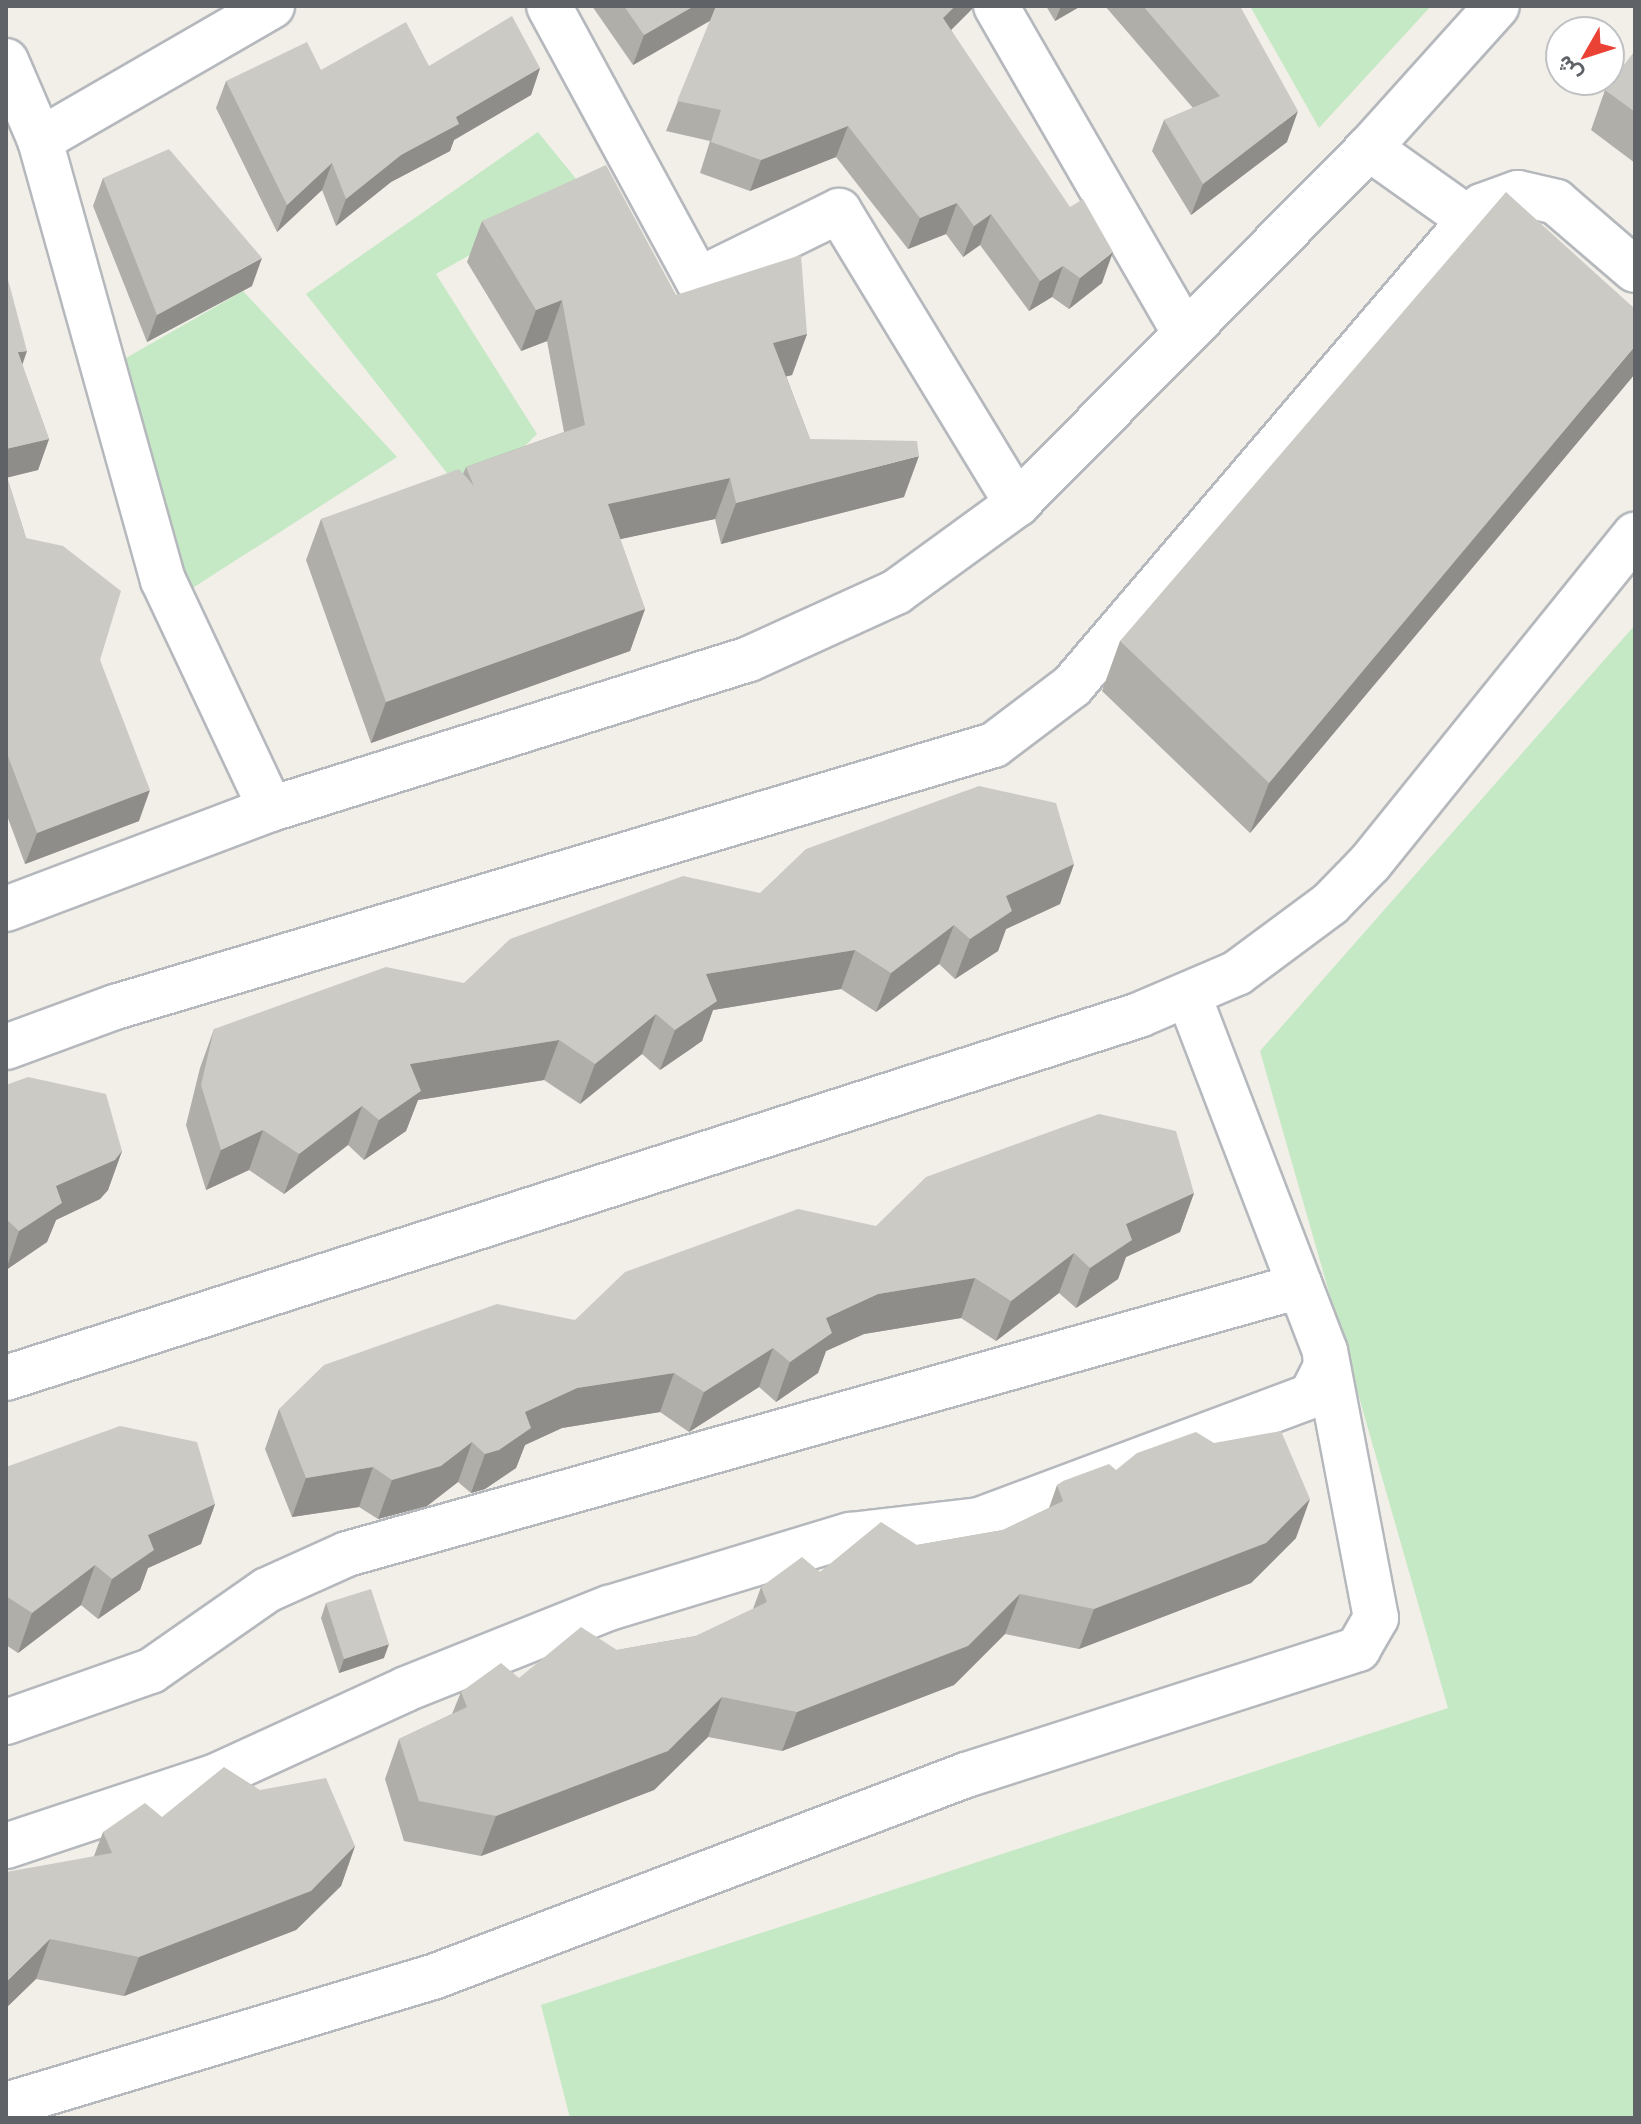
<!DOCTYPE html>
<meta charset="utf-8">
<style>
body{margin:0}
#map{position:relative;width:1641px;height:2124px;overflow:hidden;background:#f1efe8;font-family:Barlow,Vazirmatn,sans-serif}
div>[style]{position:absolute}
.green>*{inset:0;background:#c5e8c5}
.roads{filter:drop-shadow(2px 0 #b5b8bc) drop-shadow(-2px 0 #b5b8bc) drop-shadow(0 2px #b5b8bc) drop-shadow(0 -2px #b5b8bc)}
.minor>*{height:44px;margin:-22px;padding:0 22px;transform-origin:22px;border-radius:22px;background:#fff}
.wall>*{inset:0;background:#afaea9}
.shaded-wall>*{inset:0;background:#8f8d8a}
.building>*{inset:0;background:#cccac5}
span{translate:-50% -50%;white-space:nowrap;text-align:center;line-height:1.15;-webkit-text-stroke:6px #fff;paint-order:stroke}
.frame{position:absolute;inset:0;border:8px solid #5f6368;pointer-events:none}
.north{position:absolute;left:1545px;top:16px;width:80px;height:80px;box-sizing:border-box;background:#fff;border:2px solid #bfc1c3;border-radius:50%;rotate:231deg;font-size:22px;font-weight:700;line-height:32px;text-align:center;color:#5f6368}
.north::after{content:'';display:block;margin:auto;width:28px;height:36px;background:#ea4335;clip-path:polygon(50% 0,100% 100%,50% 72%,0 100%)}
</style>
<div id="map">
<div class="green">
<div style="clip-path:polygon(1250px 6px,1431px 6px,1319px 128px)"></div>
<div style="clip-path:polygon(538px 132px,585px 190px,436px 274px,537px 434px,469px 501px,306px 294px)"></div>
<div style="clip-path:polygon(243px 291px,397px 457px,191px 589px,119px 362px)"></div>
<div style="clip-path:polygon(1635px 625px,1635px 2118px,570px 2118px,541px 2005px,1448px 1708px,1260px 1051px)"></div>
</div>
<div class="roads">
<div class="minor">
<div style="left:549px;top:6px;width:312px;rotate:61.5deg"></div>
<div style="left:698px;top:280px;width:157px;rotate:-26.1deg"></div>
<div style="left:839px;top:211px;width:343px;rotate:58.7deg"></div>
<div style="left:996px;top:6px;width:378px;rotate:60deg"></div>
<div style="left:6px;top:61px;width:86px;rotate:66.7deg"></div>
<div style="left:40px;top:140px;width:457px;rotate:74.4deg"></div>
<div style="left:163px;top:580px;width:253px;rotate:64.8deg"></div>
<div style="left:40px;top:140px;width:268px;rotate:-30deg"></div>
<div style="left:1369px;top:148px;width:123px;rotate:35.4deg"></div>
<div style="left:6px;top:909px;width:283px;rotate:-20.7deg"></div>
<div style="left:271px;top:809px;width:501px;rotate:-17.42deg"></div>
<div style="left:749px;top:659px;width:162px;rotate:-24.5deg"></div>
<div style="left:896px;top:592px;width:150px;rotate:-36deg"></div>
<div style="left:1017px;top:504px;width:501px;rotate:-45.32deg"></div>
<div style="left:1369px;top:148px;width:191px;rotate:-48deg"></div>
<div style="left:6px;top:1047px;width:116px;rotate:-20.2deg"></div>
<div style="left:115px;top:1007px;width:917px;rotate:-16.6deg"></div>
<div style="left:994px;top:745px;width:98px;rotate:-37.1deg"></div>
<div style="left:1072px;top:686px;width:631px;rotate:-49.5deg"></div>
<div style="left:1482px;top:206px;width:38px;rotate:-20deg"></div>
<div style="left:1518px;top:193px;width:39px;rotate:13deg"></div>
<div style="left:1556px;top:202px;width:104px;rotate:40.7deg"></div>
<div style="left:6px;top:1378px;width:1190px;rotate:-17.76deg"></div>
<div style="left:1139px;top:1015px;width:107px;rotate:-23.2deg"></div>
<div style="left:1237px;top:973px;width:116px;rotate:-36.6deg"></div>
<div style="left:1330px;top:904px;width:57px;rotate:-45.7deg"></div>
<div style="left:1370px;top:863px;width:422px;rotate:-51.1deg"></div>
<div style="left:6px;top:1722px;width:154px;rotate:-19.4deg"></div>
<div style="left:151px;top:1671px;width:141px;rotate:-34.9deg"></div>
<div style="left:267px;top:1590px;width:88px;rotate:-24.2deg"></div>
<div style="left:347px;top:1554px;width:990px;rotate:-15.71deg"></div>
<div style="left:6px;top:1846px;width:219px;rotate:-18.4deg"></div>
<div style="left:214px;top:1777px;width:211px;rotate:-24.6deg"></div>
<div style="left:406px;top:1689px;width:219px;rotate:-21.8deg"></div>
<div style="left:609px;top:1608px;width:252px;rotate:-16.9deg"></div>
<div style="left:850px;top:1535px;width:130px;rotate:-6.6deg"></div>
<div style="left:979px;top:1520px;width:354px;rotate:-20.5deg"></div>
<div style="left:1311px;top:1396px;width:33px;rotate:-63deg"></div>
<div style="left:1326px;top:1367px;width:16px;rotate:-94deg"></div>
<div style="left:1325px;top:1351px;width:380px;rotate:-111deg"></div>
<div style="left:6px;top:2105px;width:446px;rotate:-16.7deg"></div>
<div style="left:433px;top:1977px;width:570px;rotate:-20.76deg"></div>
<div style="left:966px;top:1775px;width:412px;rotate:-17.8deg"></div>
<div style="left:1358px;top:1649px;width:36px;rotate:-60deg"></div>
<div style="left:1376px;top:1618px;width:267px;rotate:-100.8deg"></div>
</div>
</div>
<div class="wall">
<div style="clip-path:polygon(592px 6px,973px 6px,972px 9px,951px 30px,1102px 283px,1069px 309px,1052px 297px,1029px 311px,980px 245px,963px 257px,946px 234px,908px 249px,836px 157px,750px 191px,700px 173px,710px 141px,666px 131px,710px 21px,633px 65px)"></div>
<div style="clip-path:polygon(1046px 6px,1081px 6px,1055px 21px)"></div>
<div style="clip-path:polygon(1105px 6px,1240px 6px,1287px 142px,1191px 215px,1152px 151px,1164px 120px,1193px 108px)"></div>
<div style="clip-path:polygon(1635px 51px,1635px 163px,1591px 130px,1605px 90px)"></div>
<div style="clip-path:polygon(429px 66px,540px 68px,531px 95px,454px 140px,450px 151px,391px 182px,336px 226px,322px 190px,277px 232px,216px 108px,226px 81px,321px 70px)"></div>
<div style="clip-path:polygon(103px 178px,252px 286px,147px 342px,93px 206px)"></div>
<div style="clip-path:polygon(482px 221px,676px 295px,807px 334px,792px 375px,786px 376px,810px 439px,904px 497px,721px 544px,715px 519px,620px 539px,645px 609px,630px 651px,371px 743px,306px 560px,321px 519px,463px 474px,466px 467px,564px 432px,547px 341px,521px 351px,467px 262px)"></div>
<div style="clip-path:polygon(6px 272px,22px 365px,49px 439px,38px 470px,7px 477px,26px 538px,100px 660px,139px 821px,25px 864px,6px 813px)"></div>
<div style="clip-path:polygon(1634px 375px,1250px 833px,1102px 691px,1120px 641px)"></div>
<div style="clip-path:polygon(1074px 864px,1060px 904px,1006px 929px,998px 951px,955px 979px,939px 964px,876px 1012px,841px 989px,713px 1010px,702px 1041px,660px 1070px,642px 1054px,580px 1104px,544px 1080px,418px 1100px,406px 1131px,364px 1160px,348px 1145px,284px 1194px,249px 1170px,206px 1190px,186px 1125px,200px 1068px,214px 1029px,464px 983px,760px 893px)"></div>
<div style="clip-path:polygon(6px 1085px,122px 1151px,108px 1190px,100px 1199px,56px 1220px,47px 1242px,6px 1270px)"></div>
<div style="clip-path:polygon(1194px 1193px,1180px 1232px,1126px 1257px,1118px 1279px,1076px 1308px,1059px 1293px,996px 1341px,961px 1318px,864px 1334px,826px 1351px,818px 1373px,776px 1402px,759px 1387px,689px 1432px,660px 1412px,562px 1428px,525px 1445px,516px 1468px,485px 1489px,471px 1493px,458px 1482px,427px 1506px,378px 1519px,359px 1507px,292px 1517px,265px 1449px,279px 1409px,575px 1320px,876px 1226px)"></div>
<div style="clip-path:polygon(6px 1467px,215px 1504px,201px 1544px,148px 1568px,140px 1590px,98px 1619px,81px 1605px,18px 1653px,6px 1645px)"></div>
<div style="clip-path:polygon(1116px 1470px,1296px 1538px,1251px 1583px,1079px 1649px,1005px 1634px,954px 1685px,782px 1751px,708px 1737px,654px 1790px,481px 1856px,404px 1841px,385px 1779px,399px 1739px,452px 1714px,461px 1692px,519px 1678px,617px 1650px,696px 1636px,753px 1609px,761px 1587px,820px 1572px,917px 1545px,1003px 1530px,1049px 1508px,1057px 1485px)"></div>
<div style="clip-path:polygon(326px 1603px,384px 1658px,339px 1673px,321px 1618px)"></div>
<div style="clip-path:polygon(260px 1790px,355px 1846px,341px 1886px,296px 1930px,124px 1996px,36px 1979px,6px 2008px,94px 1856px,103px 1832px,162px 1817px)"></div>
</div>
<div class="shaded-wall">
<div style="clip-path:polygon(694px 6px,717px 6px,711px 20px,633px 65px,644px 35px)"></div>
<div style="clip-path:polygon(955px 6px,973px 6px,972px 9px,932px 49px,943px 18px)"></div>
<div style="clip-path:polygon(1061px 6px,1081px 6px,1055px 21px)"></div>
<div style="clip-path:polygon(540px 68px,531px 95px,454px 140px,450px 151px,391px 182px,336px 226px,346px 199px,401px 155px,456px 117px)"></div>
<div style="clip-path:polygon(1298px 111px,1287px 142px,1191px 215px,1203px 184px)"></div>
<div style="clip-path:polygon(848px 126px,836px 157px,750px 191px,761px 160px)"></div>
<div style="clip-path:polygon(332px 163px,322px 190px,277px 232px,287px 205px)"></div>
<div style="clip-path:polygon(957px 203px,946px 234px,908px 249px,920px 218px)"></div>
<div style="clip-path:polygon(991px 214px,980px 245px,963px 257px,974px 226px)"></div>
<div style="clip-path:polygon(1113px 252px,1102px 283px,1069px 309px,1080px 278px)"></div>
<div style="clip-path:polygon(262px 258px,252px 286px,147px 342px,157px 315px)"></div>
<div style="clip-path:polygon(1063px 266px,1052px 297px,1029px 311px,1040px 281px)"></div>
<div style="clip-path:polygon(562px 300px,547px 341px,521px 351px,536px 310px)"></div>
<div style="clip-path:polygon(807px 334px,792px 375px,758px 384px,773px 343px)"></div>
<div style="clip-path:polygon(1635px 346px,1634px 375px,1250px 833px,1269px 783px)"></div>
<div style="clip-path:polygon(27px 351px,16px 383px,18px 352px)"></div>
<div style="clip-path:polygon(49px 439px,38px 470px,6px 478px,6px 449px)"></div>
<div style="clip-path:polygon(919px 456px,904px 497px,721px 544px,736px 503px)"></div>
<div style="clip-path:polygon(730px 478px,715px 519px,593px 545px,608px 504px)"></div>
<div style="clip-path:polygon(645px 609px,630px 651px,371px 743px,386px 702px)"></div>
<div style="clip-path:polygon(150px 790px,139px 821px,25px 864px,37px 833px)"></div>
<div style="clip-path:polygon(1074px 864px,1060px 904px,1006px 929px,998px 951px,955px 979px,970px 939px,1006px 896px)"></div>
<div style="clip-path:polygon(954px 925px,939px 964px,876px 1012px,891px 973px)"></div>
<div style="clip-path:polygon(855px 950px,841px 989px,713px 1010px,702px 1041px,660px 1070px,675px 1030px,706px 974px)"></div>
<div style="clip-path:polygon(656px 1014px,642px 1054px,580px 1104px,595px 1064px)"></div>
<div style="clip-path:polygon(559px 1040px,544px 1080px,418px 1100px,406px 1131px,364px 1160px,379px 1120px,410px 1064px)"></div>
<div style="clip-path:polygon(362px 1106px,348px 1145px,284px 1194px,299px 1154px)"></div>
<div style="clip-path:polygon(263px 1130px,249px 1170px,206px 1190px,221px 1150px)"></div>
<div style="clip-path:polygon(122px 1151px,108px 1190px,100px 1199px,56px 1220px,47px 1242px,6px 1270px,19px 1231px,56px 1186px)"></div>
<div style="clip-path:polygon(1194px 1193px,1180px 1232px,1126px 1257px,1118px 1279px,1076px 1308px,1090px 1268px,1126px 1224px)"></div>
<div style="clip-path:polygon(1074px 1253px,1059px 1293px,996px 1341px,1011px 1301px)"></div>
<div style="clip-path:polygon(975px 1278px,961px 1318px,864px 1334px,826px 1351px,818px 1373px,776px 1402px,790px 1362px,826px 1318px,878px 1294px)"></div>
<div style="clip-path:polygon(773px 1348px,759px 1387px,689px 1432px,704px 1392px)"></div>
<div style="clip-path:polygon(674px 1373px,660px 1412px,562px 1428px,525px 1445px,516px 1468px,485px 1489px,471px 1493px,485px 1454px,525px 1412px,577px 1388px)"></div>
<div style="clip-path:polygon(472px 1442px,458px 1482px,427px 1506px,378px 1519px,392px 1480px)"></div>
<div style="clip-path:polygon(373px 1467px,359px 1507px,292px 1517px,306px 1478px)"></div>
<div style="clip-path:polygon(1310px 1499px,1296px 1538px,1251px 1583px,1079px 1649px,1094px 1609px)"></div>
<div style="clip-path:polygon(215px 1504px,201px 1544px,148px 1568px,140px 1590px,98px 1619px,112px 1579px,148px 1535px)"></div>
<div style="clip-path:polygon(95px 1565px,81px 1605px,18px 1653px,32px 1613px)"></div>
<div style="clip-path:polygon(1020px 1594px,1005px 1634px,954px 1685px,782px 1751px,797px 1712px)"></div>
<div style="clip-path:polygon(389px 1644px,384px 1658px,339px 1673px,344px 1659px)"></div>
<div style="clip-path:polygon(722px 1697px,708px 1737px,654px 1790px,481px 1856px,496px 1816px)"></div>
<div style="clip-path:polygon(355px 1846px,341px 1886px,296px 1930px,124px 1996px,139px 1957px)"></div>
<div style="clip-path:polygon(50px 1939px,36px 1979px,6px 2008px,6px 1982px)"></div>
</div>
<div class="building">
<div style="clip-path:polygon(624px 6px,694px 6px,644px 35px)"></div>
<div style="clip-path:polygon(716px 6px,955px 6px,943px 18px,1070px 207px,1083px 199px,1113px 252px,1080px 278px,1063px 266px,1040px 281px,991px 214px,974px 226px,957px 203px,920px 218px,848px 126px,761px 160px,711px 142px,721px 110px,677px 101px)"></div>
<div style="clip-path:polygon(1143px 6px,1240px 6px,1298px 111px,1203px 184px,1164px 120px,1220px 96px)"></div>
<div style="clip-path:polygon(512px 16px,540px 68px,456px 117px,459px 124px,401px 155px,346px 199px,332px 163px,287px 205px,226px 81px,307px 42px,321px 70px,406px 22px,429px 66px)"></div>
<div style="clip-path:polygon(1635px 51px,1635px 112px,1605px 90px)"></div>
<div style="clip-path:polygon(169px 149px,262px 258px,157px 315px,103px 178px)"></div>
<div style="clip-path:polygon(606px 165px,676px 295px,801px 255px,807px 334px,773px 343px,810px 439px,917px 441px,919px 456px,736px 503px,730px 478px,608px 504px,645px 609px,386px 702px,321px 519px,459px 469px,474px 486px,466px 467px,585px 425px,562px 300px,536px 310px,482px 221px)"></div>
<div style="clip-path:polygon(1506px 192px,1635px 309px,1635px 346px,1269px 783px,1120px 641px)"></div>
<div style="clip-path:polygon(6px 272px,27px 351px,18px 352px,49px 439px,6px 449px)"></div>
<div style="clip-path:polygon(6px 474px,26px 538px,63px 546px,121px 591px,100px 660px,150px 790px,37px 833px,6px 751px)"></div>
<div style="clip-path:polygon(979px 786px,1056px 803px,1074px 864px,1006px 896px,1012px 911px,970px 939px,954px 925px,891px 973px,855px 950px,706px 974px,717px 1001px,675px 1030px,656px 1014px,595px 1064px,559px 1040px,410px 1064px,421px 1091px,379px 1120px,362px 1106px,299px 1154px,263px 1130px,221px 1150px,201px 1085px,214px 1029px,386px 967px,464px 983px,510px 939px,683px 876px,760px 893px,806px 849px)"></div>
<div style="clip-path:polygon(28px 1077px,106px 1094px,122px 1151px,115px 1160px,56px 1186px,62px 1203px,19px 1231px,6px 1219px,6px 1085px)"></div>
<div style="clip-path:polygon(1099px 1114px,1176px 1131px,1194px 1193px,1126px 1224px,1132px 1240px,1090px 1268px,1074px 1253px,1011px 1301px,975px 1278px,878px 1294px,826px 1318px,832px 1333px,790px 1362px,773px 1348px,704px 1392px,674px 1373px,577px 1388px,525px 1412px,531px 1428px,499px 1450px,485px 1454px,472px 1442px,441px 1466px,392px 1480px,373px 1467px,306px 1478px,279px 1409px,324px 1365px,497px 1304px,575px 1320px,625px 1272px,798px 1209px,876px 1226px,926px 1177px)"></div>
<div style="clip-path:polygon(120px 1426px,197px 1442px,215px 1504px,148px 1535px,154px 1550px,112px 1579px,95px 1565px,32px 1613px,6px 1596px,6px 1467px)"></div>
<div style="clip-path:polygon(1281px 1431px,1310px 1499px,1266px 1543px,1094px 1609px,1020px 1594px,968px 1646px,797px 1712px,722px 1697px,668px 1751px,496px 1816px,419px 1801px,399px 1739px,467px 1707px,461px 1692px,501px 1663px,519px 1678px,581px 1627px,617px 1650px,696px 1636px,767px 1602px,761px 1587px,802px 1557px,820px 1572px,881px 1522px,917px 1545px,1003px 1530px,1063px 1501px,1057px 1485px,1063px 1481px,1109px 1464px,1116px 1470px,1137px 1453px,1196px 1432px,1214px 1443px)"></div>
<div style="clip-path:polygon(371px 1589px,389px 1644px,344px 1659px,326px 1603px)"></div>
<div style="clip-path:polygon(224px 1767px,260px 1790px,326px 1778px,355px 1846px,311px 1891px,139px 1957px,50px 1939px,6px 1982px,6px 1872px,112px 1853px,103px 1832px,145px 1803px,162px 1817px)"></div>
</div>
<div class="frame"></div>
<div class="north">ش</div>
</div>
